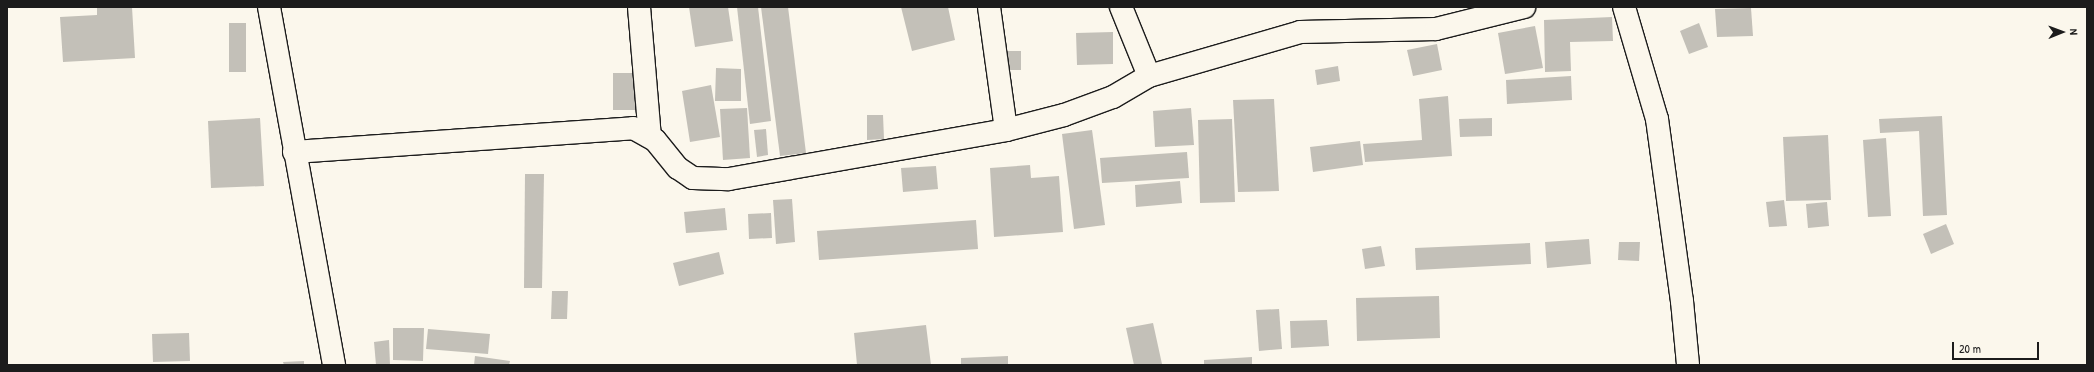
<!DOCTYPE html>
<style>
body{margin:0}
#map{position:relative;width:2094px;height:372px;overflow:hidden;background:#fbf7ec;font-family:"Patrick Hand",sans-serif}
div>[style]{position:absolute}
.building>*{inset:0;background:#c3c0b8}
.roads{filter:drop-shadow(1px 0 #1c1c1c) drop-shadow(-1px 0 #1c1c1c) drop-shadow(0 1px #1c1c1c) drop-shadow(0 -1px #1c1c1c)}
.minor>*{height:22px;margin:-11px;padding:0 11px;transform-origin:11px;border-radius:11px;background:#fbf7ec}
.secondary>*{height:22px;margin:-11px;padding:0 11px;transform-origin:11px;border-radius:11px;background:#fbf7ec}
span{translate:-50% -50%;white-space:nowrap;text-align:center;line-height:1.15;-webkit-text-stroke:3px #fbf7ec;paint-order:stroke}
.frame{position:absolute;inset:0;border:8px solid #1c1c1c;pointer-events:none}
.north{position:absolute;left:2042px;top:12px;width:40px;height:40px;-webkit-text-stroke:3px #fbf7ec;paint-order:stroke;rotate:89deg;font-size:11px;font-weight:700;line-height:16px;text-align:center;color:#1c1c1c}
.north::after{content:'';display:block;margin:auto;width:14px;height:18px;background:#1c1c1c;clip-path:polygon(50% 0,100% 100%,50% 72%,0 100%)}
.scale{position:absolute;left:1952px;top:342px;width:87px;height:18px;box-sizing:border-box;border:2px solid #1c1c1c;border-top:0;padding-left:5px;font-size:12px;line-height:14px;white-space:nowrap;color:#1c1c1c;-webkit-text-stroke:3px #fbf7ec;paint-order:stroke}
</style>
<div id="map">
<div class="building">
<div style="clip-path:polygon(97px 7px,132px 7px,135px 58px,63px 62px,60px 17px,97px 15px)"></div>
<div style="clip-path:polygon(689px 7px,728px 7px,733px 41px,695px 47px)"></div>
<div style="clip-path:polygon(737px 7px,758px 7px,771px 121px,750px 124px)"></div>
<div style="clip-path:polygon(761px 7px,788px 7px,806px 153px,780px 156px)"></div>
<div style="clip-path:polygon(901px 7px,948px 7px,955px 40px,912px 51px)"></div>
<div style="clip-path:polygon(1751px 8px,1753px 36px,1717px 37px,1715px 9px)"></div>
<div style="clip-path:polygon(1612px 17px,1613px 41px,1570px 42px,1571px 71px,1545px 72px,1544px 20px)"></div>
<div style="clip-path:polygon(229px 23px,246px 23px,246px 72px,229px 72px)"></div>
<div style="clip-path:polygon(1699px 23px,1708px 47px,1689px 54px,1680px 31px)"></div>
<div style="clip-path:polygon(1535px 26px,1543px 68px,1505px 74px,1498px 33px)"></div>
<div style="clip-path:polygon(1113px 32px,1113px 64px,1077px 65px,1076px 33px)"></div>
<div style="clip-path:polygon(1437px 44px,1442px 70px,1413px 76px,1407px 50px)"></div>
<div style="clip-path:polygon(1006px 51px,1021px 51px,1021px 70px,1005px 70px)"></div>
<div style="clip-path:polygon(1338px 66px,1340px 81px,1317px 85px,1315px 70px)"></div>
<div style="clip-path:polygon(716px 68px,741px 69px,741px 101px,715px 101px)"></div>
<div style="clip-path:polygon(613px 73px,640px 73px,640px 110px,613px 110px)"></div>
<div style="clip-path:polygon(1571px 76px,1572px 100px,1507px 104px,1506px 80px)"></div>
<div style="clip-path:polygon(711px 85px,720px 137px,690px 142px,682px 91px)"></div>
<div style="clip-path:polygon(1448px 96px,1452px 156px,1365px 162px,1363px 144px,1422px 140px,1419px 99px)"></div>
<div style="clip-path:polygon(1274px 99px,1279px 191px,1238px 192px,1233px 100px)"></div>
<div style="clip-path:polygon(747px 108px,750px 158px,723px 160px,720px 109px)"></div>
<div style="clip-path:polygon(1191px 108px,1194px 145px,1155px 147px,1153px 111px)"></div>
<div style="clip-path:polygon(867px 115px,883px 115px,884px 139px,867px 140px)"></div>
<div style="clip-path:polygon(1942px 116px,1947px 215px,1923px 216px,1919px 131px,1880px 133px,1879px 119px)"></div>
<div style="clip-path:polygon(260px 118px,264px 186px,211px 188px,208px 121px)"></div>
<div style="clip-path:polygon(1492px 118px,1492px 136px,1460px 137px,1459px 119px)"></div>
<div style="clip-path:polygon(1232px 119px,1235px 202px,1200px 203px,1198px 120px)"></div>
<div style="clip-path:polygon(766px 129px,768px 155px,757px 157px,754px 130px)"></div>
<div style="clip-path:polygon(1092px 130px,1105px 225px,1074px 229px,1062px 134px)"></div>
<div style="clip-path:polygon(1828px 135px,1831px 200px,1786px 201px,1783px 137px)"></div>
<div style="clip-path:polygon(1886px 138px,1891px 216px,1868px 217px,1863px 140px)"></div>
<div style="clip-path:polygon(1360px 141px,1363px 165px,1313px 172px,1310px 147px)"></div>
<div style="clip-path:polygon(1187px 152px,1189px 178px,1102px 183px,1100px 158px)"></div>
<div style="clip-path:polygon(1030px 165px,1031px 178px,1059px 176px,1063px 232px,994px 237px,990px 168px)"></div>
<div style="clip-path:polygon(936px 166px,938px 189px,903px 192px,901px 168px)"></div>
<div style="clip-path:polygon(525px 174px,544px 174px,542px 288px,524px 288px)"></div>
<div style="clip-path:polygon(1180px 181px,1182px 203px,1136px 207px,1135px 185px)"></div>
<div style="clip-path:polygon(792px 199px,795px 242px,776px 244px,773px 200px)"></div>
<div style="clip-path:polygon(1784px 200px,1787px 226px,1769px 227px,1766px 202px)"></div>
<div style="clip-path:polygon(1827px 202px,1829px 226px,1808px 228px,1806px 204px)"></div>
<div style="clip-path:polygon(725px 208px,727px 230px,686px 233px,684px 212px)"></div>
<div style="clip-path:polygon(771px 213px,772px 238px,749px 239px,748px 214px)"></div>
<div style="clip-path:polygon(976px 220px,978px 249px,819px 260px,817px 231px)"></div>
<div style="clip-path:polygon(1946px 224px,1954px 244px,1931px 254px,1923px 234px)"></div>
<div style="clip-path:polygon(1589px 239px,1591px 264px,1547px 268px,1545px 242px)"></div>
<div style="clip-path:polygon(1619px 242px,1640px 242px,1639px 261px,1618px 260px)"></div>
<div style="clip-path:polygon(1530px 243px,1531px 264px,1416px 270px,1415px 248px)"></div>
<div style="clip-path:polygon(1381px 246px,1385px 266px,1365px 269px,1362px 249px)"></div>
<div style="clip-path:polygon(719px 252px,724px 274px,679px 286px,673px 263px)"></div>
<div style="clip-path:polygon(552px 291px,568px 291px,567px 319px,551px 319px)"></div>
<div style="clip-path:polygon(1439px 296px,1440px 338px,1357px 341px,1356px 298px)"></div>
<div style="clip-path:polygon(1279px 309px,1282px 349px,1259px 351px,1256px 310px)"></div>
<div style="clip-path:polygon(1327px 320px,1329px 346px,1291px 348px,1290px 321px)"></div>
<div style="clip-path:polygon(1153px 323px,1162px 364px,1134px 365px,1126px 328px)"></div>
<div style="clip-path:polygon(926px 325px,931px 365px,857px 365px,854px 333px)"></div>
<div style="clip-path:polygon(393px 328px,424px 328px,423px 361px,393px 360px)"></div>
<div style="clip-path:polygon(428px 329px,490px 334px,488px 354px,426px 349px)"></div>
<div style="clip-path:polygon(189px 333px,190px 361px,153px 362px,152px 334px)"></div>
<div style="clip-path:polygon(389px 340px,390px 365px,376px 365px,374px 342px)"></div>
<div style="clip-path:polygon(475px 356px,510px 361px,509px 365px,474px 365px)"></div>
<div style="clip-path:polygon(1008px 356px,1008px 365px,961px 365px,961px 358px)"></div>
<div style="clip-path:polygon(1252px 357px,1252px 365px,1204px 365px,1204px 360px)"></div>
<div style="clip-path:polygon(304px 361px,304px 365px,284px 365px,283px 362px)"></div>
</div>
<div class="roads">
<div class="minor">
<div style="left:639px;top:7px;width:130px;rotate:85.2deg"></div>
<div style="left:989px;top:7px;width:124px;rotate:82.1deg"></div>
<div style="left:1121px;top:7px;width:74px;rotate:67.9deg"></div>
<div style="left:1624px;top:7px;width:117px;rotate:73.6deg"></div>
<div style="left:1657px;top:119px;width:184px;rotate:82.2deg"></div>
<div style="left:1682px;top:301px;width:64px;rotate:84.6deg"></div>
<div style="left:294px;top:152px;width:340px;rotate:-4deg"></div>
<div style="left:633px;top:128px;width:25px;rotate:29deg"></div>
<div style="left:655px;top:140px;width:36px;rotate:51deg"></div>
<div style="left:678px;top:168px;width:18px;rotate:34deg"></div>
<div style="left:693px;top:178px;width:36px;rotate:2deg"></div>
<div style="left:729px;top:179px;width:281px;rotate:-10deg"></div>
<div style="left:1006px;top:130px;width:60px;rotate:-14.5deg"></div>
<div style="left:1064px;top:115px;width:52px;rotate:-20.2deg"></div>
<div style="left:1113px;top:97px;width:42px;rotate:-30.3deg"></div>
<div style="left:1149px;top:76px;width:157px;rotate:-16.2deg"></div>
<div style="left:1300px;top:32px;width:136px;rotate:-1.3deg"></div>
<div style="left:1436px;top:29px;width:91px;rotate:-14deg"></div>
</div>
<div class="secondary">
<div style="left:269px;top:7px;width:364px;rotate:79.7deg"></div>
</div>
</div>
<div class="frame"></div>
<div class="north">N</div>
<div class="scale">20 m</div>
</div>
